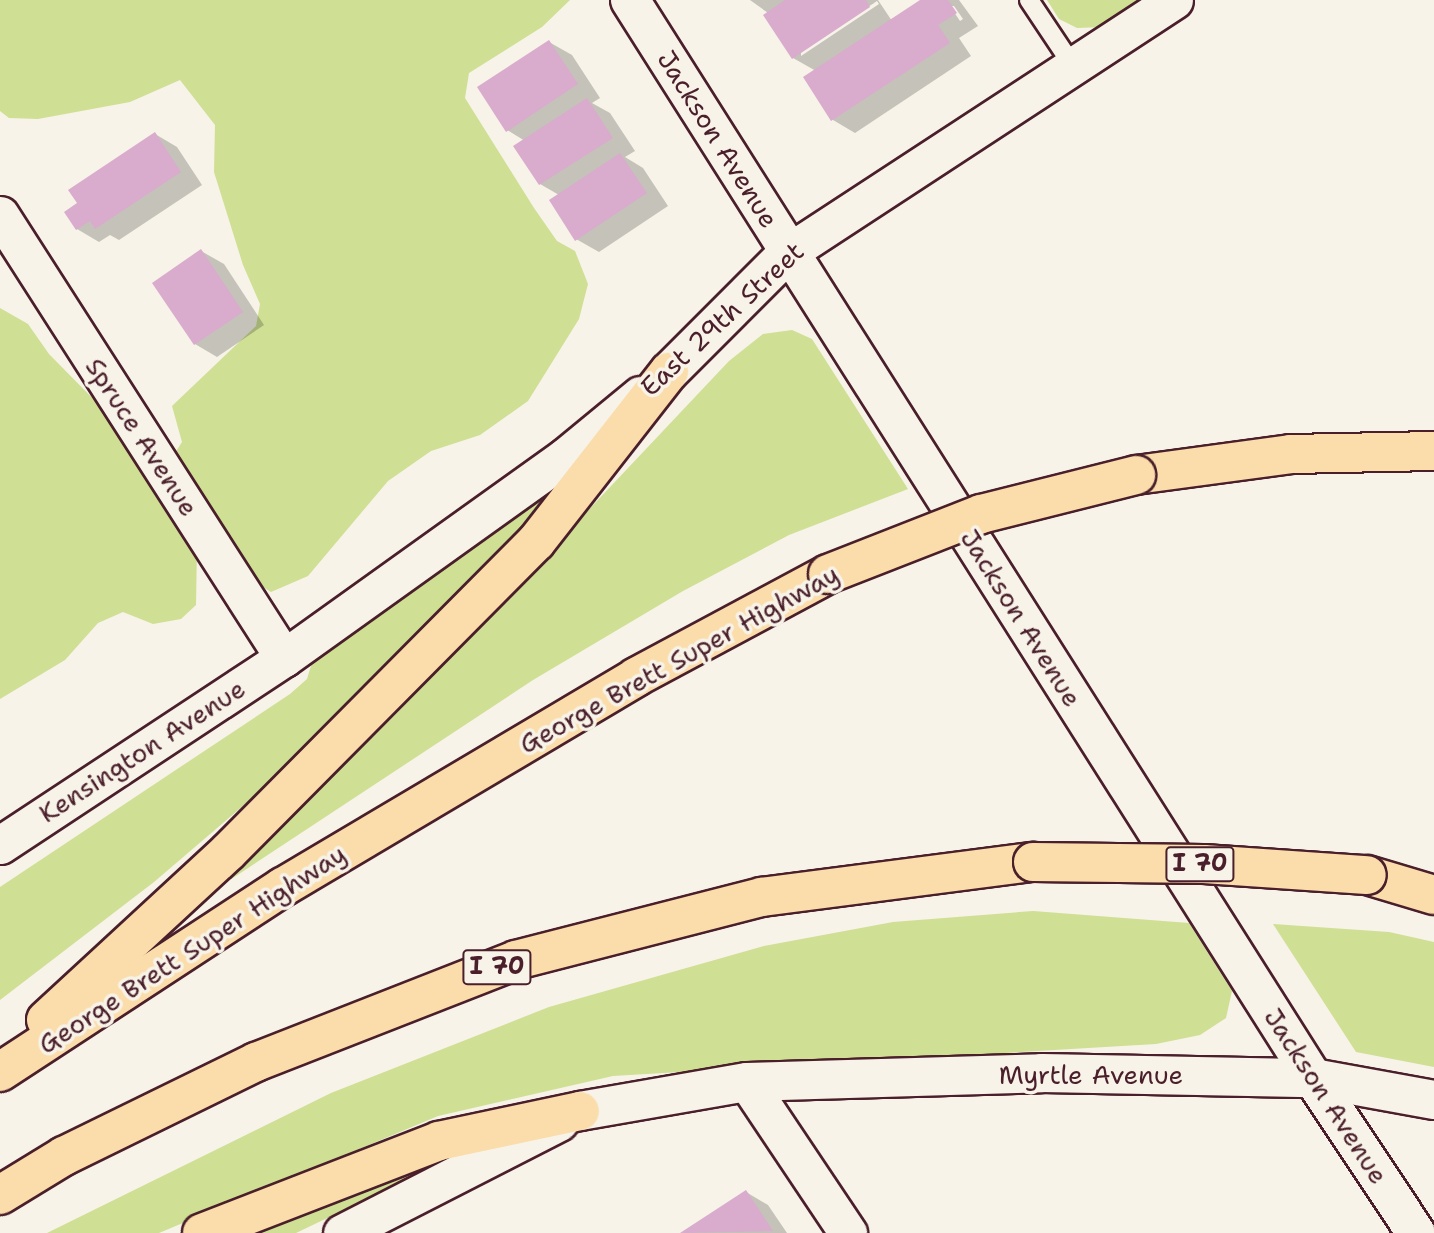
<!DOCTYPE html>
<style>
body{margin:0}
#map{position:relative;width:1434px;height:1233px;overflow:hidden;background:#f7f3e8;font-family:"Shantell Sans",sans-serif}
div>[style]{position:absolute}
.green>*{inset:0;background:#cfdf93}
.shadow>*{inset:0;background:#0003}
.building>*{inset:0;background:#d9abcd}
.roads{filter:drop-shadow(2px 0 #4a1f2b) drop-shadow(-2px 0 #4a1f2b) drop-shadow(0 2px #4a1f2b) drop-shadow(0 -2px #4a1f2b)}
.service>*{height:18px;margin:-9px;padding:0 9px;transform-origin:9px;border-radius:9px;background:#f7f3e8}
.minor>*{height:37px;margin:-18.5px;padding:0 18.5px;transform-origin:18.5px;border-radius:18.5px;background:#f7f3e8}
.tertiary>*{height:38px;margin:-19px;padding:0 19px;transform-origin:19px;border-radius:19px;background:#f7f3e8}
.motorway>*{height:38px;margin:-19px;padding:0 19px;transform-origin:19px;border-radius:19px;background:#faddab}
.bridges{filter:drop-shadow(2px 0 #4a1f2b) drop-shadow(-2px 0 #4a1f2b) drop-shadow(0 2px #4a1f2b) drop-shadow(0 -2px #4a1f2b)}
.motorway-bridge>*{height:38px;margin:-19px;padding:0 19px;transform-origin:19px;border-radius:19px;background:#faddab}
span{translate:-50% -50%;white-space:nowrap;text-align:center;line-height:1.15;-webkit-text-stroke:7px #f7f3e8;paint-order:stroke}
.shield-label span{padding:2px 5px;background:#f7f3e8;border:2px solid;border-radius:5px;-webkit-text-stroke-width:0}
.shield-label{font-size:24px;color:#4a1f2b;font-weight:700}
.street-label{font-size:26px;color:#4a1f2b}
</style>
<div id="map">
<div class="green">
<div style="clip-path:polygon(0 0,570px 0,542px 27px,469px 73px,465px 98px,534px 208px,557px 241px,575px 251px,588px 284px,579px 319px,528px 401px,480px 435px,431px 451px,388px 481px,308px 576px,271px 592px,197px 545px,196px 605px,181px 619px,153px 624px,123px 612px,98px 623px,65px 660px,0 699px,0 308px,28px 324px,49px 354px,109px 415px,155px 484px,182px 442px,172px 406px,256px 326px,260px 304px,243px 265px,214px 172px,215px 125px,180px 80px,130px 102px,38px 119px,9px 118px,0 111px)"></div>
<div style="clip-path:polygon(1047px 0,1147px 0,1102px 27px,1077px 28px,1059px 19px)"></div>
<div style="clip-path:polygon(792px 330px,812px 339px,908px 489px,789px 535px,683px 591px,533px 680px,186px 909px,395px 715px,729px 361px,763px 334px)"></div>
<div style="clip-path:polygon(560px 477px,530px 522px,299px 758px,154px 882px,0 1000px,0 887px,290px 694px,307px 679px,314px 656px)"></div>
<div style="clip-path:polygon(1033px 911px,1189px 923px,1232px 991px,1226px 1018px,1200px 1035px,1156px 1044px,613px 1076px,438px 1116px,159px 1233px,47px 1233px,331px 1093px,549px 1007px,764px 946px,893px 922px)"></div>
<div style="clip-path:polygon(1273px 924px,1389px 932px,1434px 942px,1434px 1067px,1356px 1052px)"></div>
<div style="clip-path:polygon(482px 1144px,296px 1233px,257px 1233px,359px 1187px)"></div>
</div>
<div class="shadow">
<div style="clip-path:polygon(evenodd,750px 0,878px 0,892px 21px,923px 0,959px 0,978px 26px,959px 38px,971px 56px,855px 133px,833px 120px,816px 71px,793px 58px,768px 13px,750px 0,877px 1px,879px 4px,801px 56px,801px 52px,877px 1px,750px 0,950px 6px,954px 6px,963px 19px,960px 21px,950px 6px)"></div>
<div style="clip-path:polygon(549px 42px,572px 55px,600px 98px,592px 103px,610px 113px,635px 151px,625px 157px,643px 168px,668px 206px,599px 252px,576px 239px,559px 195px,540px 184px,525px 141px,507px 130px)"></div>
<div style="clip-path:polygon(155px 134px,177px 147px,202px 185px,119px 240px,110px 235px,99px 242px,77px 229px,79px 204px)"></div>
<div style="clip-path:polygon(201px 251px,224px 264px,264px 325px,217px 357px,195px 344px)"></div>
<div style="clip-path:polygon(746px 1192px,768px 1205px,787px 1233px,683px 1233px)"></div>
</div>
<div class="building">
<div style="clip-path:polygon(785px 0,866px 0,870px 7px,792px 59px,763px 15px)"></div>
<div style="clip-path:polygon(920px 0,948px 0,957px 13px,938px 25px,950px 43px,831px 121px,803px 77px)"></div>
<div style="clip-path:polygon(549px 40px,578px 84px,506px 132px,477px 87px)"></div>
<div style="clip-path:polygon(587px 98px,613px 138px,539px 185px,513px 146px)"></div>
<div style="clip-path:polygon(155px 132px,181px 172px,95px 229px,90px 221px,76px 230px,64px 212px,77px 203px,68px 190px)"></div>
<div style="clip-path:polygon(620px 153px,647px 193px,575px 241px,549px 200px)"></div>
<div style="clip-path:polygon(201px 249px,243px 312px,194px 345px,152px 283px)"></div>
<div style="clip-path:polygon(746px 1190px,773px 1231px,680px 1233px)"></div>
</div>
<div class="roads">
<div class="service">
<div style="left:1029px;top:0;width:79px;rotate:56.3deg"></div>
</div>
<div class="minor">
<div style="left:0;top:215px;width:526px;rotate:57.34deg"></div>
<div style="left:789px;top:252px;width:460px;rotate:-33.2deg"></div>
<div style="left:0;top:845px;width:340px;rotate:-33.4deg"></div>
<div style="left:284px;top:658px;width:347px;rotate:-35.6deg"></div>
<div style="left:566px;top:456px;width:96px;rotate:-39.5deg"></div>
<div style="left:747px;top:1082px;width:182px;rotate:56.2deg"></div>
<div style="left:342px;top:1233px;width:244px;rotate:-27.1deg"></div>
</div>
<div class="tertiary">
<div style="left:630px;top:0;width:1276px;rotate:57.64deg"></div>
<div style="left:1313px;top:1078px;width:186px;rotate:56.4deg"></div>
<div style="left:669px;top:372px;width:170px;rotate:-45deg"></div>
<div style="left:580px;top:1111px;width:169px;rotate:-9.9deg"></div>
<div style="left:747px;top:1082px;width:295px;rotate:-1.7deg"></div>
<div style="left:1042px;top:1073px;width:271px;rotate:1.1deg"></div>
<div style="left:1313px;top:1078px;width:123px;rotate:10.3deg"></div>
</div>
<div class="motorway">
<div style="left:1136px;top:475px;width:156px;rotate:-7.7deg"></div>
<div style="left:1291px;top:454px;width:143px;rotate:-1.2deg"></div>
<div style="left:1367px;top:875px;width:70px;rotate:16.6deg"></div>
<div style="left:46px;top:1020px;width:248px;rotate:-42.7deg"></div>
<div style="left:228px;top:852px;width:437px;rotate:-45.2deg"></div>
<div style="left:536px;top:542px;width:216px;rotate:-52deg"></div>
<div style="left:0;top:1072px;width:338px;rotate:-33.2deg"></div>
<div style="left:283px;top:887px;width:411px;rotate:-30.7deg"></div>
<div style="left:636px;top:677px;width:218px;rotate:-28.2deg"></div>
<div style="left:0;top:1195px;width:75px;rotate:-31.4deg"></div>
<div style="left:64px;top:1156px;width:214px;rotate:-26.1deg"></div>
<div style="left:256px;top:1062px;width:279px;rotate:-21.4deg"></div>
<div style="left:516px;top:960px;width:254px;rotate:-14.4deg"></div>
<div style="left:762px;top:897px;width:273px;rotate:-7.4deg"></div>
<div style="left:202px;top:1233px;width:254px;rotate:-21.2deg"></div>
<div style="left:439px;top:1141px;width:144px;rotate:-12deg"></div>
</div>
</div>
<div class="bridges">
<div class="motorway-bridge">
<div style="left:828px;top:574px;width:164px;rotate:-21.4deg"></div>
<div style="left:981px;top:514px;width:160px;rotate:-14.1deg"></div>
<div style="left:1033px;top:862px;width:171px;rotate:0.7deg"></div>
<div style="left:1204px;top:864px;width:163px;rotate:3.9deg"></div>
</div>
</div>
<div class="shield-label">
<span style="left:1200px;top:864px">I 70</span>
<span style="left:497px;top:967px">I 70</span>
</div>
<div class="street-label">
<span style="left:718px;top:139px;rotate:58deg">Jackson Avenue</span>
<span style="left:722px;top:319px;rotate:-43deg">East 29th Street</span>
<span style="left:142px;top:437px;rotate:57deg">Spruce Avenue</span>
<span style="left:1021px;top:618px;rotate:58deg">Jackson Avenue</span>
<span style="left:679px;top:659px;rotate:-29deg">George Brett Super Highway</span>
<span style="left:142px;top:751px;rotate:-33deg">Kensington Avenue</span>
<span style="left:192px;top:949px;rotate:-33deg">George Brett Super Highway</span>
<span style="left:1091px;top:1075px">Myrtle Avenue</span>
<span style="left:1326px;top:1096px;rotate:57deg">Jackson Avenue</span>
</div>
</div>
